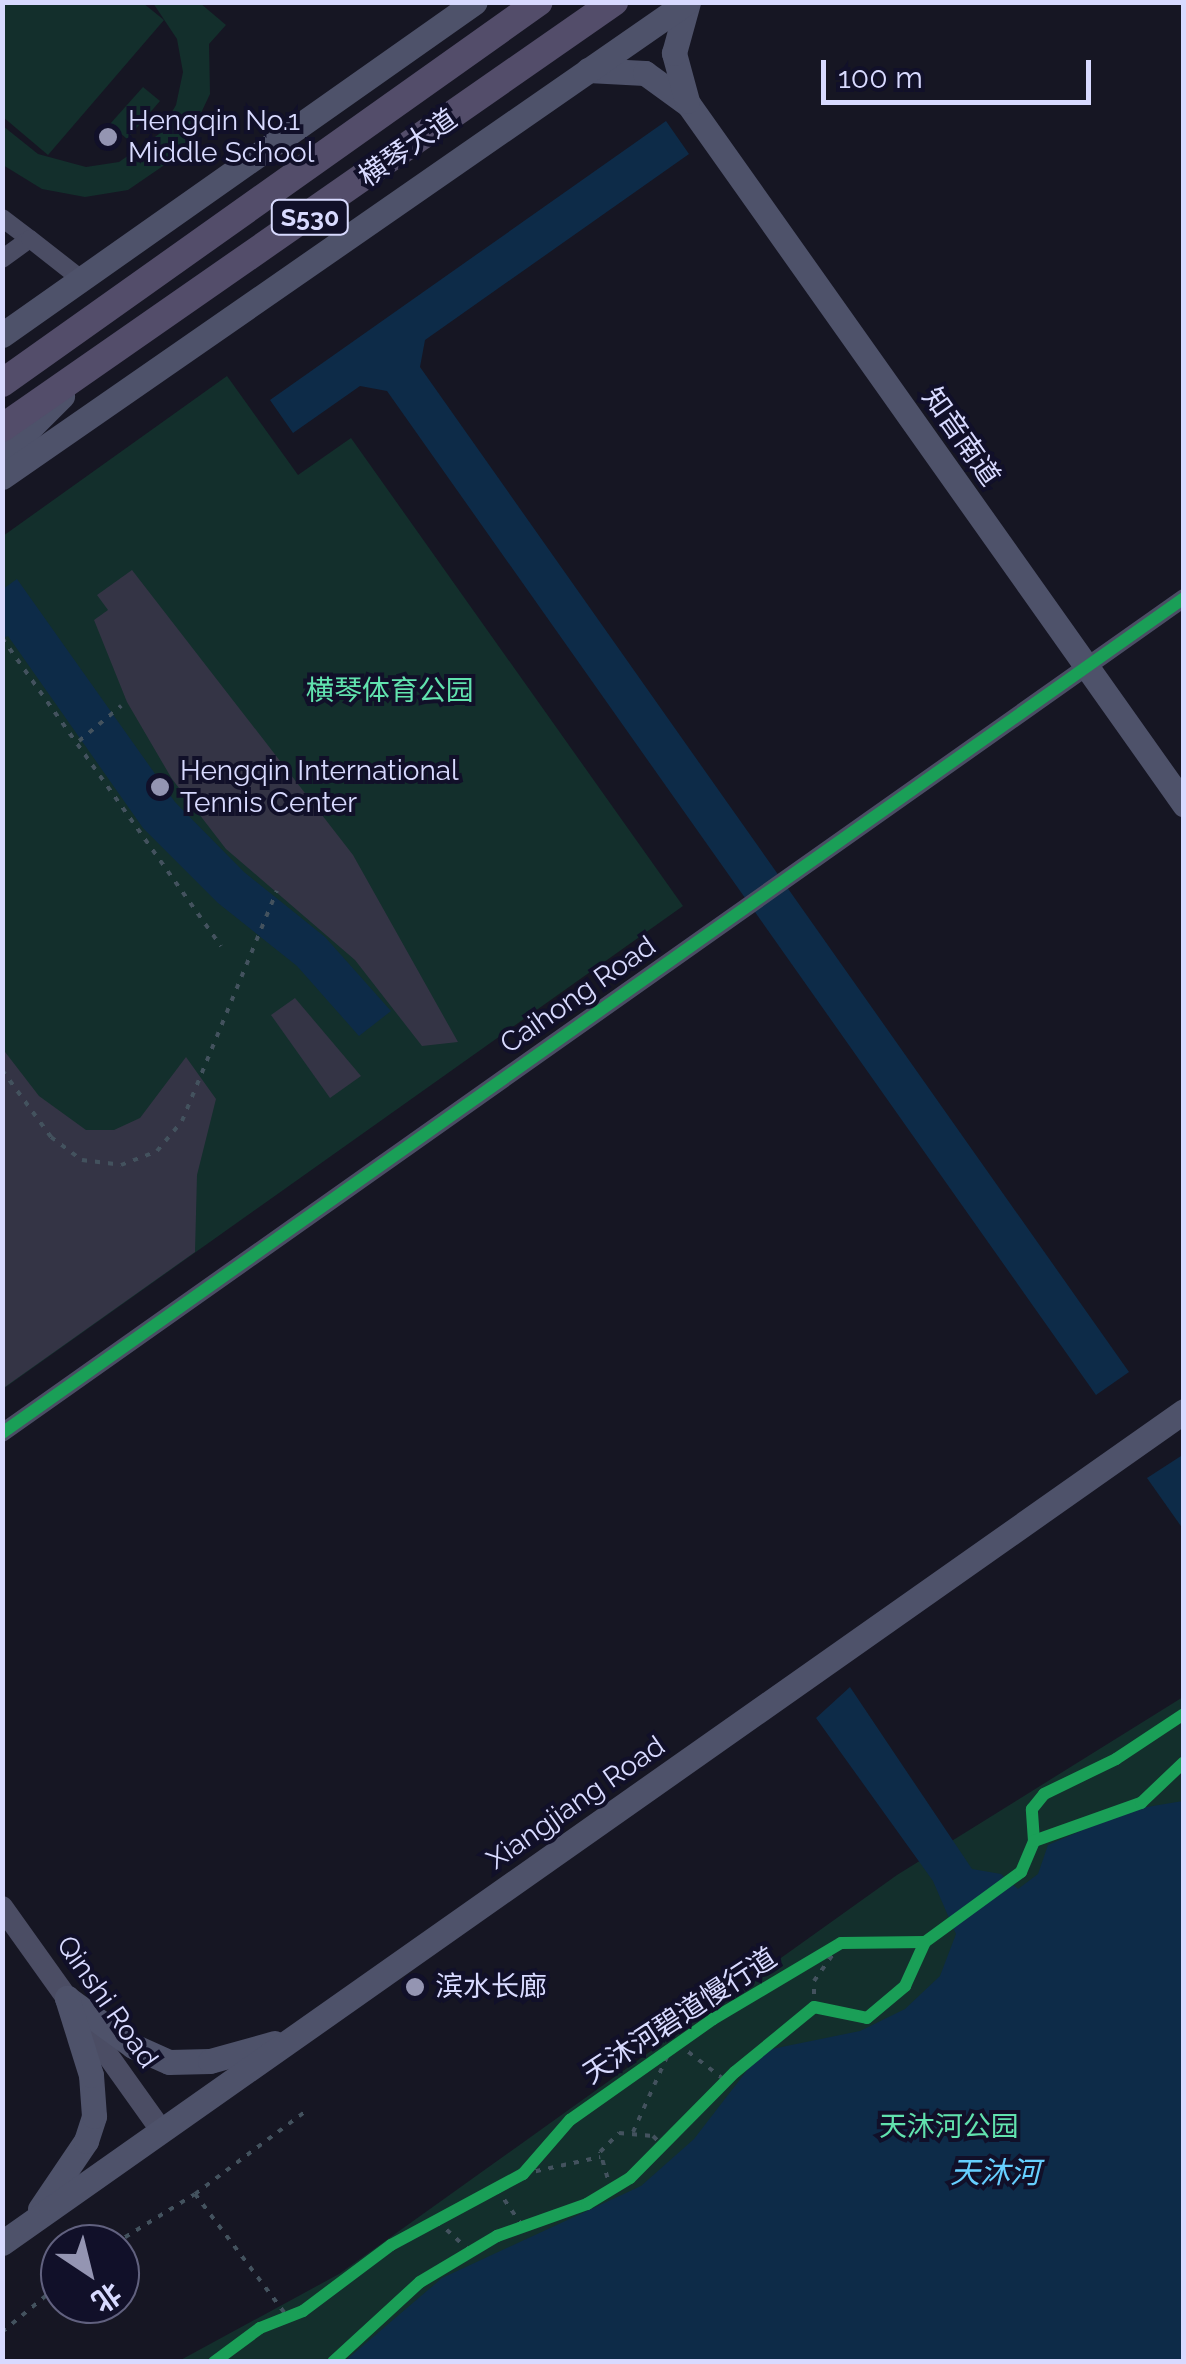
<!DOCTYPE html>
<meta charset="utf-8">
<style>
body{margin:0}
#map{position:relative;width:1186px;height:2364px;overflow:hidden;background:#161623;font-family:Raleway,"Noto Sans SC",sans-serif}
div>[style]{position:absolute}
.green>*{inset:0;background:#132f2c}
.water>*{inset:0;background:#0d2b48}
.building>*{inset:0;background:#343445}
.path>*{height:4px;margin-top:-2px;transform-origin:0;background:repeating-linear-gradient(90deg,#43525e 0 5px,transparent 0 13px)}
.minor>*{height:18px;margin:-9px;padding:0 9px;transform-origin:9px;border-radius:9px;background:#4b4d64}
.tertiary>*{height:22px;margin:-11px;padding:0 11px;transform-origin:11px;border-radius:11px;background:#4b4d64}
.secondary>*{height:25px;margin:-12.5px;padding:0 12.5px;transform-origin:12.5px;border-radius:12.5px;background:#4e526a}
.primary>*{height:28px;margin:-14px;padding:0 14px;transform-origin:14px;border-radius:14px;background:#534d6a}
.cycleway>*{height:12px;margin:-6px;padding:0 6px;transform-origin:6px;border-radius:6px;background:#1a9f57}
.dots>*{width:28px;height:28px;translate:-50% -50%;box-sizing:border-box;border:5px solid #111029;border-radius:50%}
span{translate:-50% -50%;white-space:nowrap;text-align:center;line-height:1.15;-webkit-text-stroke:8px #111029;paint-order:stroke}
.shield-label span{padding:2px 8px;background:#111029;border:2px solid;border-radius:8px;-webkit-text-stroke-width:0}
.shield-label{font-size:25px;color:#d8daff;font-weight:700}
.poi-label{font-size:28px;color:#d8daff}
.left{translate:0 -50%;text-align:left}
.street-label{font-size:28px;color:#d8daff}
.park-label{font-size:28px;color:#61e2ae}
.water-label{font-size:30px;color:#66cfff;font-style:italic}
.frame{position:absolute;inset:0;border:5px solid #d8daff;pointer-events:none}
.north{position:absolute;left:40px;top:2224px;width:100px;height:100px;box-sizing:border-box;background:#111029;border:2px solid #61617f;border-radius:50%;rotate:145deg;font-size:28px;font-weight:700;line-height:40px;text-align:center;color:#d8daff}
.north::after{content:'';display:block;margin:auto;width:35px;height:45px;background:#9495b2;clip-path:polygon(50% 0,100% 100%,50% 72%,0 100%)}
.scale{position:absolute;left:821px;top:60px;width:270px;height:45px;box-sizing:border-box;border:5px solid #d8daff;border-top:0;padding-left:12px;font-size:30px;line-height:35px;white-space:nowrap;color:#d8daff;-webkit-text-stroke:8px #111029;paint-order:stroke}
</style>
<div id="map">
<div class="green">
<div style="clip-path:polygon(3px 2px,143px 3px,164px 20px,48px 155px,3px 117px)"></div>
<div style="clip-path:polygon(153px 3px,200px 3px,226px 25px,209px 44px,210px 94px,182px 153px,128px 190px,85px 197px,42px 189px,3px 165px,3px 126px,38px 154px,86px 167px,119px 162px,159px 134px,176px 105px,183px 72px,177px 39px)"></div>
<div style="clip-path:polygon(143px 87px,160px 101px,127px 139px,110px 124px)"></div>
<div style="clip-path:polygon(227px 376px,298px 475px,351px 438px,683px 906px,3px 1389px,3px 536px)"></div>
<div style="clip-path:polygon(1183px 1697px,1183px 2361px,177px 2362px,339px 2274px,897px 1875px)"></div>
</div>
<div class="water">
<div style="clip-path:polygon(666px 121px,689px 154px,425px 340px,420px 367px,1129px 1372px,1096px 1395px,387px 391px,360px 386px,293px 433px,270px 400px)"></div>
<div style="clip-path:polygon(17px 579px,175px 802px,244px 872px,325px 937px,391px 1011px,359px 1036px,297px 966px,218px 903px,143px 828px,8px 636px,3px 638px,3px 589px)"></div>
<div style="clip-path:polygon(1181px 1456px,1184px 1460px,1183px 1529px,1147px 1478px)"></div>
<div style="clip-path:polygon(850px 1687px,972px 1869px,1001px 1874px,1018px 1889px,1038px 1874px,1048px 1845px,1129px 1810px,1183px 1801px,1183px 2361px,345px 2361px,442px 2278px,641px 2186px,694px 2139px,762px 2051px,860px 2031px,905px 2009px,940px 1976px,956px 1934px,933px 1881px,816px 1718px)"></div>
</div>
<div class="building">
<div style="clip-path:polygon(132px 570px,353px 855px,458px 1042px,422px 1046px,355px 960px,226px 849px,172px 779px,127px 702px,94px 620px,108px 610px,97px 595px)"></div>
<div style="clip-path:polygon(295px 998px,361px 1076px,330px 1098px,271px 1015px)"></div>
<div style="clip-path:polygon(2px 1048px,39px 1096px,86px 1130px,114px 1130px,140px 1118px,186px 1057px,216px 1099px,197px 1175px,195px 1252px,2px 1389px)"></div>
</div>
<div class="path">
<div style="left:2px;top:638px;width:378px;rotate:54.6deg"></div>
<div style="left:79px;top:741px;width:55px;rotate:-39.8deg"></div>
<div style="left:2px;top:1070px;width:83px;rotate:53.8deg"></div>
<div style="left:51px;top:1137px;width:39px;rotate:37deg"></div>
<div style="left:82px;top:1160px;width:39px;rotate:7deg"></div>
<div style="left:121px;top:1165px;width:39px;rotate:-21deg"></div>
<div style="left:157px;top:1151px;width:39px;rotate:-50deg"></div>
<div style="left:182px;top:1121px;width:249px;rotate:-67.6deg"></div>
<div style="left:814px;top:2007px;width:26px;rotate:-90deg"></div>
<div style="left:814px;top:1981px;width:47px;rotate:-54.6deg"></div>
<div style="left:678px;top:2044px;width:61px;rotate:37.6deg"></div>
<div style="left:633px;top:2132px;width:90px;rotate:-65.7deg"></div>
<div style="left:523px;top:2174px;width:79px;rotate:-12.4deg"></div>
<div style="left:497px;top:2189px;width:46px;rotate:55.6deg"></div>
<div style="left:611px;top:2190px;width:40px;rotate:-106deg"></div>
<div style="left:600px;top:2152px;width:27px;rotate:-45deg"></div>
<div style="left:619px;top:2133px;width:34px;rotate:5deg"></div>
<div style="left:653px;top:2136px;width:14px;rotate:45deg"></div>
<div style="left:195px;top:2194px;width:139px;rotate:-36.8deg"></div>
<div style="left:437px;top:2221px;width:46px;rotate:42.4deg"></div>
<div style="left:114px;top:2244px;width:95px;rotate:-31.7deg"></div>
<div style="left:195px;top:2194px;width:153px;rotate:53deg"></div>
<div style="left:2px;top:2332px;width:75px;rotate:-39.6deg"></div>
</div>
<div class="minor">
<div style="left:2px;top:218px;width:35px;rotate:37deg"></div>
<div style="left:2px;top:259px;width:34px;rotate:-36deg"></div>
<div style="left:30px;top:239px;width:65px;rotate:38.1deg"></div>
<div style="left:2px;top:1433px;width:1447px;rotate:-35.24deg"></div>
</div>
<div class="tertiary">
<div style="left:2px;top:1907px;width:275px;rotate:54.5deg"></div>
</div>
<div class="secondary">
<div style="left:588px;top:70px;width:57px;rotate:3deg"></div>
<div style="left:645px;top:73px;width:54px;rotate:36deg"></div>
<div style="left:689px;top:105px;width:857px;rotate:54.7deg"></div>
<div style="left:687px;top:101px;width:50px;rotate:-105.2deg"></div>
<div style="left:674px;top:53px;width:53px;rotate:-74.6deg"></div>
<div style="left:2px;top:335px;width:578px;rotate:-35.15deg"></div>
<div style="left:2px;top:456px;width:85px;rotate:-45deg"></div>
<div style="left:2px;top:477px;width:834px;rotate:-34.74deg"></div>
<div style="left:67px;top:1998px;width:82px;rotate:36deg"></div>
<div style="left:133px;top:2046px;width:39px;rotate:24deg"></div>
<div style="left:169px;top:2062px;width:41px;rotate:-1.4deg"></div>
<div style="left:210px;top:2061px;width:67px;rotate:-15.5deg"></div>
<div style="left:40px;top:2209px;width:82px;rotate:-55.9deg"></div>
<div style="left:86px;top:2141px;width:26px;rotate:-72deg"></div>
<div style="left:94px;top:2116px;width:41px;rotate:-94.2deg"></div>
<div style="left:91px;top:2075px;width:81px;rotate:-107.3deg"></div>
<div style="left:2px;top:2243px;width:1445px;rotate:-35.14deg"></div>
</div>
<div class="primary">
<div style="left:2px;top:383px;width:658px;rotate:-35.36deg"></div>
<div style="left:2px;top:428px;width:746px;rotate:-34.84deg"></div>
</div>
<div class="cycleway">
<div style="left:2px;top:1433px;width:1447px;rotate:-35.24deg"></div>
<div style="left:1034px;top:1841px;width:32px;rotate:-94deg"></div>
<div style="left:1032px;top:1809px;width:19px;rotate:-51deg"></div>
<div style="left:1044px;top:1794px;width:80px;rotate:-25.9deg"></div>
<div style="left:1116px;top:1759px;width:82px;rotate:-33.5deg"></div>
<div style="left:214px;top:2362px;width:57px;rotate:-36.5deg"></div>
<div style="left:260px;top:2328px;width:46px;rotate:-21.6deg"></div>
<div style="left:303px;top:2311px;width:110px;rotate:-36.9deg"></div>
<div style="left:391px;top:2245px;width:150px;rotate:-28.3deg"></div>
<div style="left:523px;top:2174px;width:72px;rotate:-49deg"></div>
<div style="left:570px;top:2120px;width:175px;rotate:-35.2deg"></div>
<div style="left:713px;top:2019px;width:149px;rotate:-30.7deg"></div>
<div style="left:841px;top:1943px;width:84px;rotate:-0.7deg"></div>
<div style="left:925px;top:1942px;width:119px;rotate:-36.1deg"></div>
<div style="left:1021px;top:1872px;width:34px;rotate:-67deg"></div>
<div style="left:1034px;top:1841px;width:114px;rotate:-19.6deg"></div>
<div style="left:1141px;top:1803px;width:59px;rotate:-43.6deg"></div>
<div style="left:333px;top:2362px;width:118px;rotate:-42.6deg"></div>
<div style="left:420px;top:2282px;width:90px;rotate:-30.9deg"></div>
<div style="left:497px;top:2236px;width:96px;rotate:-19.6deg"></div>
<div style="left:587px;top:2204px;width:50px;rotate:-31.2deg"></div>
<div style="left:630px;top:2178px;width:149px;rotate:-45.3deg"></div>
<div style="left:735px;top:2072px;width:102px;rotate:-39.4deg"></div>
<div style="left:814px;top:2007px;width:54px;rotate:11.7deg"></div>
<div style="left:867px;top:2018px;width:50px;rotate:-40.1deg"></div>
<div style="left:905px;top:1986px;width:48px;rotate:-65.6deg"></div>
</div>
<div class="dots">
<div style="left:108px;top:137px;background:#9495b2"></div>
<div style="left:160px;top:787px;background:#9495b2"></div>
<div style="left:415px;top:1987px;background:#9495b2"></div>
</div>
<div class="shield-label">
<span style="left:310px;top:217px">S530</span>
</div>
<div class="poi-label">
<span class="left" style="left:128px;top:137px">Hengqin No.1<br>Middle School</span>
<span class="left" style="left:180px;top:787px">Hengqin International<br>Tennis Center</span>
<span class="left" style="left:435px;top:1987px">滨水长廊</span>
</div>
<div class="street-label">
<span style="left:408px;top:148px;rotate:-35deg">横琴大道</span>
<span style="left:961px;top:437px;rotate:55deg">知音南道</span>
<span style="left:578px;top:995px;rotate:-35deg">Caihong Road</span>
<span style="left:576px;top:1803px;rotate:-35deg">Xiangjiang Road</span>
<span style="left:107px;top:2002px;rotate:55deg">Qinshi Road</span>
<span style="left:680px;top:2016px;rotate:-33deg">天沐河碧道慢行道</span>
</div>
<div class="park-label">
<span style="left:390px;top:691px">横琴体育公园</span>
<span style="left:949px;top:2127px">天沐河公园</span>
</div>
<div class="water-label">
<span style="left:995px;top:2173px">天沐河</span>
</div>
<div class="frame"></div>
<div class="north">北</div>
<div class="scale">100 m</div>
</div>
